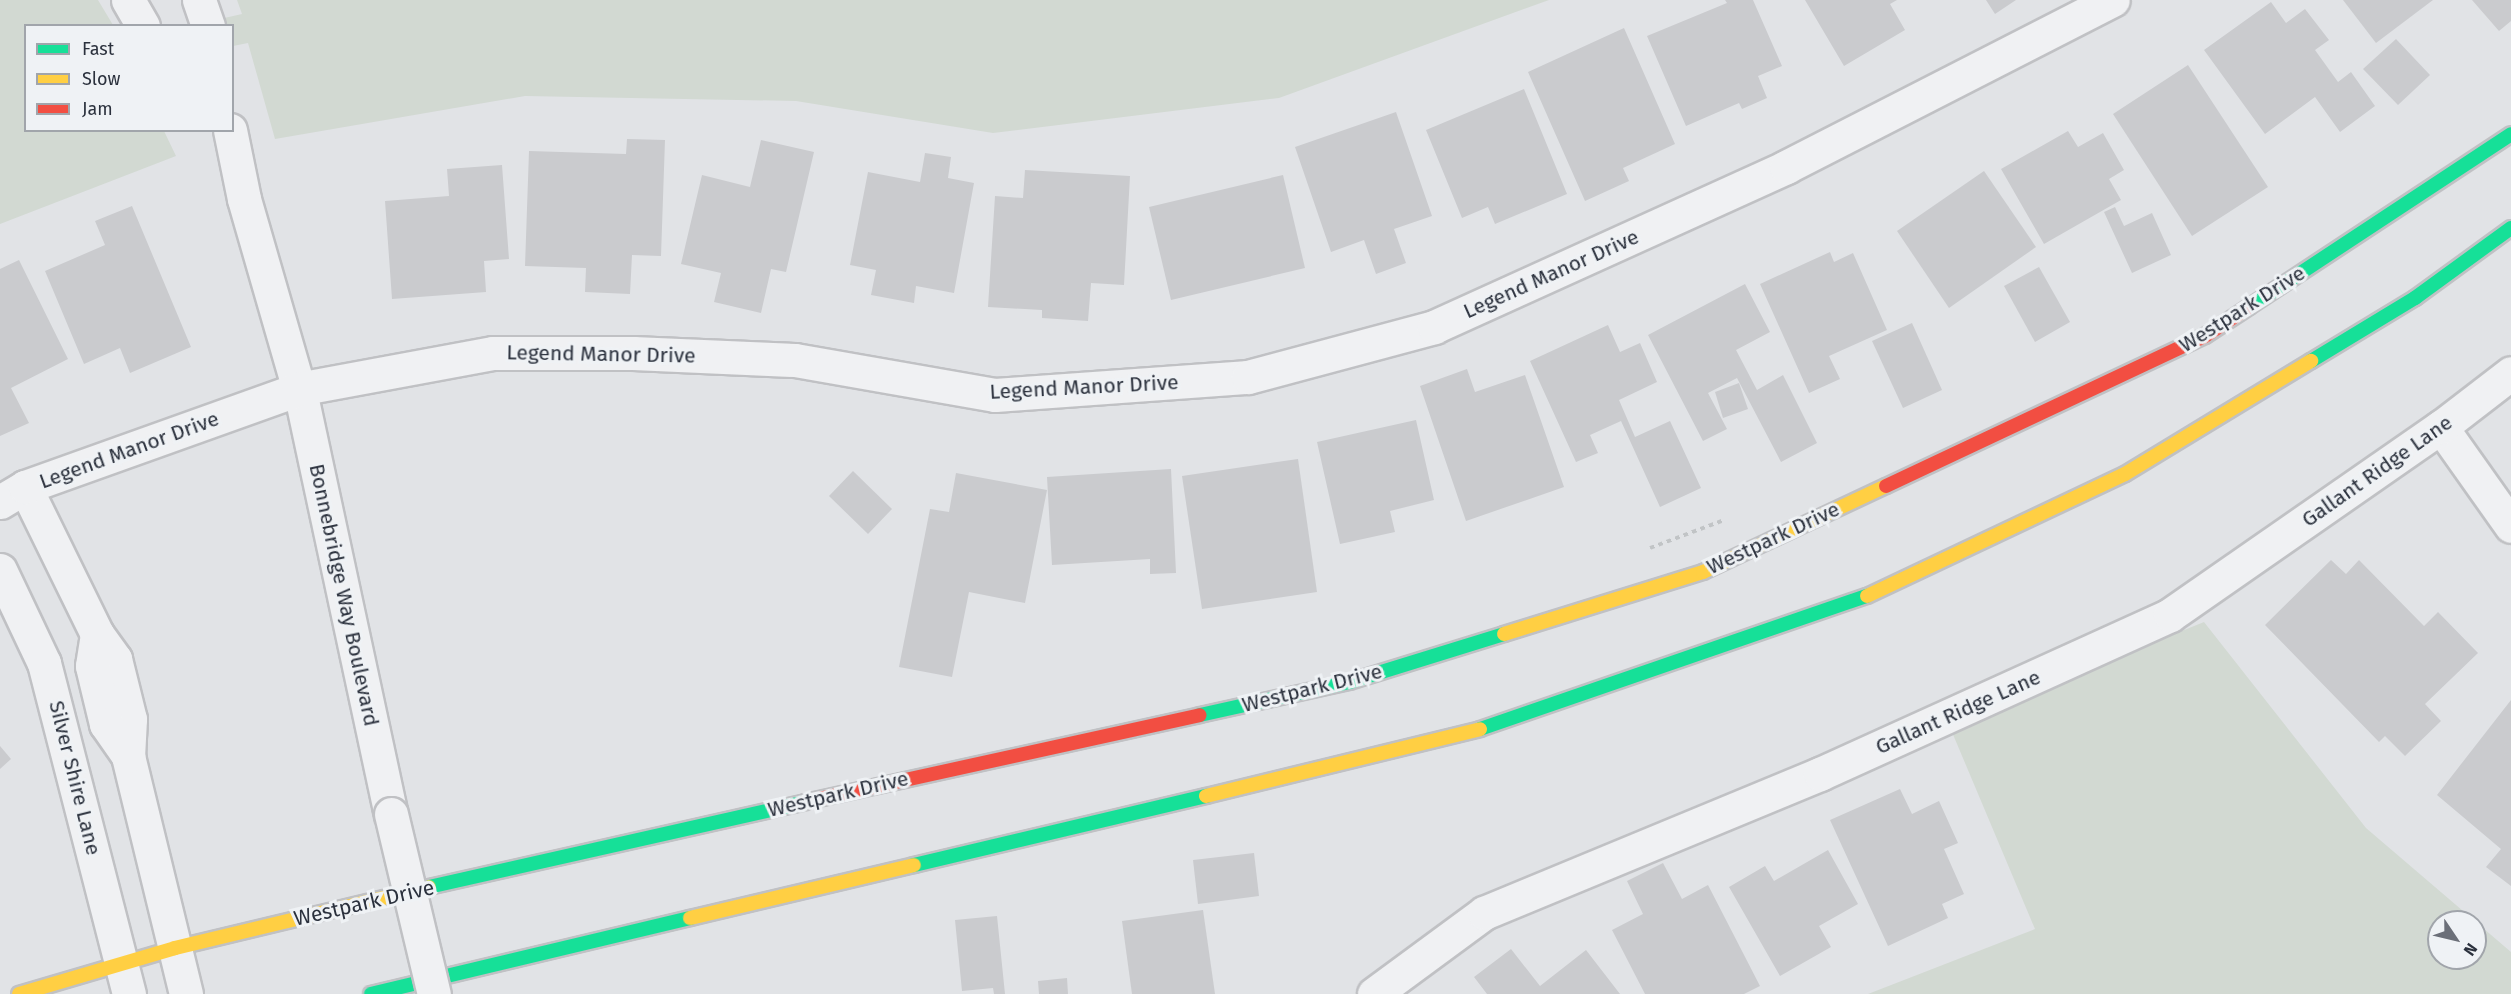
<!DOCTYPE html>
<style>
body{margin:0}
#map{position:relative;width:2511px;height:994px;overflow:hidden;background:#e1e3e6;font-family:"Fira Sans",sans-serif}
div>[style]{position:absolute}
.green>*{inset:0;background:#d2d9d2}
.building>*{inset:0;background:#cacbce}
.path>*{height:4px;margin-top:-2px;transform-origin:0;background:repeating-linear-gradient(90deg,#c1c4c6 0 4.5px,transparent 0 9px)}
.roads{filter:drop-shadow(2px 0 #c0c1c4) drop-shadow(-2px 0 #c0c1c4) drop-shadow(0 2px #c0c1c4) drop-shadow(0 -2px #c0c1c4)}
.street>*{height:33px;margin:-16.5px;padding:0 16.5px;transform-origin:16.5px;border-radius:16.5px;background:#f0f1f3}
.fast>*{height:14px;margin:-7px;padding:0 7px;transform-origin:7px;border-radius:7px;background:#16e098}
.slow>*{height:14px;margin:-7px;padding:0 7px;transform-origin:7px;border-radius:7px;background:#ffcf43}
.jam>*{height:14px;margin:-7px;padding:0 7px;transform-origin:7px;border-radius:7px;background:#f24e42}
.bridges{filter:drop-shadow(2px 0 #c0c1c4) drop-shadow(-2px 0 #c0c1c4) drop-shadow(0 2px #c0c1c4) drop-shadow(0 -2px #c0c1c4)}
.street-bridge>*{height:33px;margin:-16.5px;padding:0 16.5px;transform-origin:16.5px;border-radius:16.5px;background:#f0f1f3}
span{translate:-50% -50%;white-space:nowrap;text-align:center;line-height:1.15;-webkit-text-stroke:6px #eff2f5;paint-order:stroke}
.street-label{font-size:21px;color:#2b313d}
.legend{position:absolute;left:24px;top:24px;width:210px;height:108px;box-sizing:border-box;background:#eff2f5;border:2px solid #a1a5ab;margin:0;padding:8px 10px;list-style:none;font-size:18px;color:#2b313d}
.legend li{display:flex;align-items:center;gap:12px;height:30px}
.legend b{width:30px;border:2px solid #a1a5ab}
.north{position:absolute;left:2427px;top:910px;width:60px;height:60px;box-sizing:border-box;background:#eff2f5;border:2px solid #a1a5ab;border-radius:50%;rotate:125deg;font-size:16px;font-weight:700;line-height:24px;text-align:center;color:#2b313d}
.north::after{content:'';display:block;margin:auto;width:21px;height:27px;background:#6b6f78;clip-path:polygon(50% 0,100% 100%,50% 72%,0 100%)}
</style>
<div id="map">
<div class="green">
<div style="clip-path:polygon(0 0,98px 0,113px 25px,26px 26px,26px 130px,164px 131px,176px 156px,0 224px)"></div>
<div style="clip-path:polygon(237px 0,1549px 0,1279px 98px,993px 133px,796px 101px,525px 96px,275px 139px,248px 43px,233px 46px,232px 26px,189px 26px,242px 14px)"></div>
<div style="clip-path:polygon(evenodd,2204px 622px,2366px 828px,2511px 952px,2511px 994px,1868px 994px,2035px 929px,1949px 725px,2204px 622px,2439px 922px,2475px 922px,2475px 958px,2439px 958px,2439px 922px)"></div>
</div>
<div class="building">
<div style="clip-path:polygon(1725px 0,1753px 0,1782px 66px,1758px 76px,1767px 98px,1742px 109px,1739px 103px,1686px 126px,1647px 36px,1727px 3px)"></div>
<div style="clip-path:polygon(1805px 0,1897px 0,1890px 4px,1905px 30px,1844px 66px)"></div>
<div style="clip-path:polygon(1986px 0,2016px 0,1995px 14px)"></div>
<div style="clip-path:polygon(2343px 0,2433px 0,2376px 43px)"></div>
<div style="clip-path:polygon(2472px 0,2511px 0,2511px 21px,2499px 31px)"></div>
<div style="clip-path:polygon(2271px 2px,2286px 23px,2305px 9px,2329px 40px,2315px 50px,2338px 82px,2351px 72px,2375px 106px,2340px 132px,2315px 97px,2265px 134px,2204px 50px)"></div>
<div style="clip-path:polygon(1624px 28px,1675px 144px,1623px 168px,1629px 181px,1585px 201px,1528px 72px)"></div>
<div style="clip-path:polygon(2396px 39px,2430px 75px,2398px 105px,2363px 69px)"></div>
<div style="clip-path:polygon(2188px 65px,2268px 187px,2192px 236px,2113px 114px)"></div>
<div style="clip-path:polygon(1524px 89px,1567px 194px,1495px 224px,1488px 207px,1462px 218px,1426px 130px)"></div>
<div style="clip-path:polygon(1396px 112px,1432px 216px,1394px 229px,1406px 263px,1376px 274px,1364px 240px,1331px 252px,1295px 147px)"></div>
<div style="clip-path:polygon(2068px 131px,2078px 147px,2103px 133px,2124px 170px,2109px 179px,2121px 200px,2044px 244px,2001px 169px)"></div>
<div style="clip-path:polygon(627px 139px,665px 140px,661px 256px,632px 255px,630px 294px,585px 292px,586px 268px,525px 266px,529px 151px,626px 154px)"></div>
<div style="clip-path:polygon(761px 140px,814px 152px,786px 272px,771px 269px,761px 313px,714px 302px,721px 273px,681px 264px,702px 175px,750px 187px)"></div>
<div style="clip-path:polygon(925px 153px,951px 157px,948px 178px,974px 183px,954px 293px,916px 286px,914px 303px,871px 295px,876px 270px,850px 265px,868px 172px,920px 182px)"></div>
<div style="clip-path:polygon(502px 165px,509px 259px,484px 261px,486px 292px,392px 299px,385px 201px,449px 196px,447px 169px)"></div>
<div style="clip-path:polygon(1025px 170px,1130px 176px,1124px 285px,1091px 283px,1088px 321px,1042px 318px,1042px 310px,988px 307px,995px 196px,1023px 198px)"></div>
<div style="clip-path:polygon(1984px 171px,2036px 247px,1949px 308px,1897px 231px)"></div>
<div style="clip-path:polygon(1283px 175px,1305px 268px,1171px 300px,1149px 207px)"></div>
<div style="clip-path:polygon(132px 206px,191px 347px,130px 373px,120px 348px,84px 364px,45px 271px,105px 245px,95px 221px)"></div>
<div style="clip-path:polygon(2115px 207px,2124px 226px,2152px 213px,2171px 255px,2132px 273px,2104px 212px)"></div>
<div style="clip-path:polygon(1830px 252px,1834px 262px,1853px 253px,1887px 330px,1829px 356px,1840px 379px,1809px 393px,1760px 284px)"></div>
<div style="clip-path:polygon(19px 260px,68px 359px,11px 388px,29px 423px,0 436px,0 269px)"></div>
<div style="clip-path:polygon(2039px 267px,2070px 322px,2035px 342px,2004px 286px)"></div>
<div style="clip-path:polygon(1745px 284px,1770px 332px,1736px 350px,1757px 390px,1783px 375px,1817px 443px,1781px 462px,1737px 378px,1708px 393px,1727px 429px,1703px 441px,1648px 335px)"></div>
<div style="clip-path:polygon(1912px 323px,1942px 390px,1903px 408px,1872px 341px)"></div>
<div style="clip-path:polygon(1608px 325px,1620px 352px,1640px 343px,1657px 382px,1619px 400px,1635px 437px,1670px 421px,1701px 488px,1660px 507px,1621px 421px,1590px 435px,1598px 453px,1576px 462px,1530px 361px)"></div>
<div style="clip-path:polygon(1467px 369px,1475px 392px,1525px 375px,1564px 487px,1466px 521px,1420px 386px)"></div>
<div style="clip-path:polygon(1739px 383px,1748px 409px,1723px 418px,1715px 392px)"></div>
<div style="clip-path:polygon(1416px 420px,1434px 500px,1390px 511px,1395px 532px,1340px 544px,1317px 442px)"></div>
<div style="clip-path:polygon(1298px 459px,1317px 592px,1202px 609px,1182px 476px)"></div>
<div style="clip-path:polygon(1171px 469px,1176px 573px,1150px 574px,1150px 559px,1052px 565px,1047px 477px)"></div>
<div style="clip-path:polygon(853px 471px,892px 509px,868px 534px,829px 496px)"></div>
<div style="clip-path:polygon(956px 473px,1047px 490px,1025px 603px,969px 592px,952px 677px,899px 667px,930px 509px,949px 512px)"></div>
<div style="clip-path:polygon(2331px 560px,2346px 574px,2359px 560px,2424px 626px,2438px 612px,2478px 653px,2425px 704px,2441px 721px,2405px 756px,2385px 736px,2379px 742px,2265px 625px)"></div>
<div style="clip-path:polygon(2511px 700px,2511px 886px,2486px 867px,2501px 849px,2437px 795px)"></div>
<div style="clip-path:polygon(0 746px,11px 759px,0 769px)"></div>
<div style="clip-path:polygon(1900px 789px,1912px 814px,1939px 801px,1958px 843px,1944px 849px,1964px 894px,1942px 904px,1948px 918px,1888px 946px,1830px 820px)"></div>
<div style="clip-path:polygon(1828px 850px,1858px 904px,1819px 926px,1831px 947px,1780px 976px,1729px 887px,1765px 866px,1774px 881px)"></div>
<div style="clip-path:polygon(1254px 853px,1259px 896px,1198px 904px,1193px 860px)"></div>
<div style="clip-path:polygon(1663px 863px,1682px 899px,1708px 885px,1760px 986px,1744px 994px,1645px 994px,1612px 930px,1643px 914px,1627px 881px)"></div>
<div style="clip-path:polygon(1203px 910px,1215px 994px,1132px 994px,1122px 921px)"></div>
<div style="clip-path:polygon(997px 916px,1005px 994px,994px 994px,993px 988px,962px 991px,955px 920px)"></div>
<div style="clip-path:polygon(1511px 949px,1540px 986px,1586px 950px,1620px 994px,1487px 994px,1474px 977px)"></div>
<div style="clip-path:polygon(1067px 978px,1068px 994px,1039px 994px,1038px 981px)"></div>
</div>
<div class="path">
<div style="left:1650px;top:548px;width:79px;rotate:-20.7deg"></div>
</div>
<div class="roads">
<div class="street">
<div style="left:128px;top:0;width:30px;rotate:60deg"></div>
<div style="left:199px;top:0;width:28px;rotate:71deg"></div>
<div style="left:230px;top:130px;width:70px;rotate:78.5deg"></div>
<div style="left:244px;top:199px;width:209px;rotate:73.9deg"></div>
<div style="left:302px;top:400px;width:423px;rotate:77.9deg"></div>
<div style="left:2441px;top:427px;width:121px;rotate:54.7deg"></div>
<div style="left:25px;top:487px;width:164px;rotate:63.9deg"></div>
<div style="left:97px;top:634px;width:31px;rotate:54deg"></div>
<div style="left:115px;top:659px;width:62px;rotate:76deg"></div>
<div style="left:130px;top:719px;width:37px;rotate:93deg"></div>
<div style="left:128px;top:756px;width:245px;rotate:76.3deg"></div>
<div style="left:0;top:502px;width:29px;rotate:-31deg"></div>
<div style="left:25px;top:487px;width:290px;rotate:-19.7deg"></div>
<div style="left:298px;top:389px;width:198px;rotate:-10.5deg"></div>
<div style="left:493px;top:353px;width:140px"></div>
<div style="left:633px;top:353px;width:162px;rotate:2.5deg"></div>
<div style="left:795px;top:360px;width:203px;rotate:9.9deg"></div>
<div style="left:995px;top:395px;width:254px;rotate:-4.1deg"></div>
<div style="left:1248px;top:377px;width:193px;rotate:-15deg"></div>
<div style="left:1434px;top:327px;width:387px;rotate:-24.4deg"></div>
<div style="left:1786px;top:167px;width:367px;rotate:-27.1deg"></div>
<div style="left:0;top:570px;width:103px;rotate:64.7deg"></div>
<div style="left:44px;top:663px;width:342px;rotate:75.6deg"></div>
<div style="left:97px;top:634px;width:32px;rotate:99deg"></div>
<div style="left:92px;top:666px;width:60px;rotate:76.4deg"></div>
<div style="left:106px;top:724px;width:39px;rotate:55deg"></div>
<div style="left:1374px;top:994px;width:137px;rotate:-36.4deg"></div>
<div style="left:1484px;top:913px;width:364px;rotate:-22.5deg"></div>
<div style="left:1820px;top:774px;width:384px;rotate:-24.4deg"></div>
<div style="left:2170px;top:615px;width:330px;rotate:-34.8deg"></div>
<div style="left:2441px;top:427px;width:88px;rotate:-37.6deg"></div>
</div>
<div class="fast">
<div style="left:2249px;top:307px;width:314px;rotate:-33.4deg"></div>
<div style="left:2311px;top:361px;width:122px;rotate:-31.2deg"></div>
<div style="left:2415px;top:298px;width:119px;rotate:-36.1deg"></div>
<div style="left:1200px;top:715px;width:153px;rotate:-12.5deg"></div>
<div style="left:1349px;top:682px;width:162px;rotate:-17.2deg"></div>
<div style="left:1480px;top:729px;width:409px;rotate:-19deg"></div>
<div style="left:914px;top:865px;width:300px;rotate:-13.3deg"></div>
<div style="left:429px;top:887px;width:385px;rotate:-12.7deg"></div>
<div style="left:371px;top:994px;width:328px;rotate:-13.4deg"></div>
</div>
<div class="slow">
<div style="left:1867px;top:596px;width:285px;rotate:-25.3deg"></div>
<div style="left:2125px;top:474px;width:218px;rotate:-31.3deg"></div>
<div style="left:1504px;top:634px;width:208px;rotate:-17.3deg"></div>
<div style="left:1703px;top:572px;width:202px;rotate:-25.2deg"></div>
<div style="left:1206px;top:796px;width:282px;rotate:-13.7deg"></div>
<div style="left:690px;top:918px;width:230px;rotate:-13.3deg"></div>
<div style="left:19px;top:994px;width:163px;rotate:-16.4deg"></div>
<div style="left:175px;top:948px;width:261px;rotate:-13.5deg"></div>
</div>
<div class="jam">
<div style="left:1886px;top:486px;width:353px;rotate:-25.2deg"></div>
<div style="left:2205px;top:336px;width:53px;rotate:-33.4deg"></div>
<div style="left:805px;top:802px;width:404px;rotate:-12.4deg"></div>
</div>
</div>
<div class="bridges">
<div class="street-bridge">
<div style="left:391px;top:814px;width:185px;rotate:76.6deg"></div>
</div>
</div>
<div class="street-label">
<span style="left:1551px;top:274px;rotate:-24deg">Legend Manor Drive</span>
<span style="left:2242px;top:309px;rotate:-32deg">Westpark Drive</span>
<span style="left:601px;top:354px;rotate:1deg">Legend Manor Drive</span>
<span style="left:1084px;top:387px;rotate:-3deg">Legend Manor Drive</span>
<span style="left:129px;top:450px;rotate:-20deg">Legend Manor Drive</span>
<span style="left:2377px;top:471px;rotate:-35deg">Gallant Ridge Lane</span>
<span style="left:1773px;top:538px;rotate:-25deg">Westpark Drive</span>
<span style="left:344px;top:595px;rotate:78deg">Bonnebridge Way Boulevard</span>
<span style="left:1312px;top:688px;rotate:-14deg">Westpark Drive</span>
<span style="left:1958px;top:712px;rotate:-24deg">Gallant Ridge Lane</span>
<span style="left:75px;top:778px;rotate:76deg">Silver Shire Lane</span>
<span style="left:838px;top:794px;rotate:-13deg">Westpark Drive</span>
<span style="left:364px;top:903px;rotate:-13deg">Westpark Drive</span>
</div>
<ul class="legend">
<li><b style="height:8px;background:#16e098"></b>Fast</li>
<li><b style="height:8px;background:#ffcf43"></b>Slow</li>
<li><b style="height:8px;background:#f24e42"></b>Jam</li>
</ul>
<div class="north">N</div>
</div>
